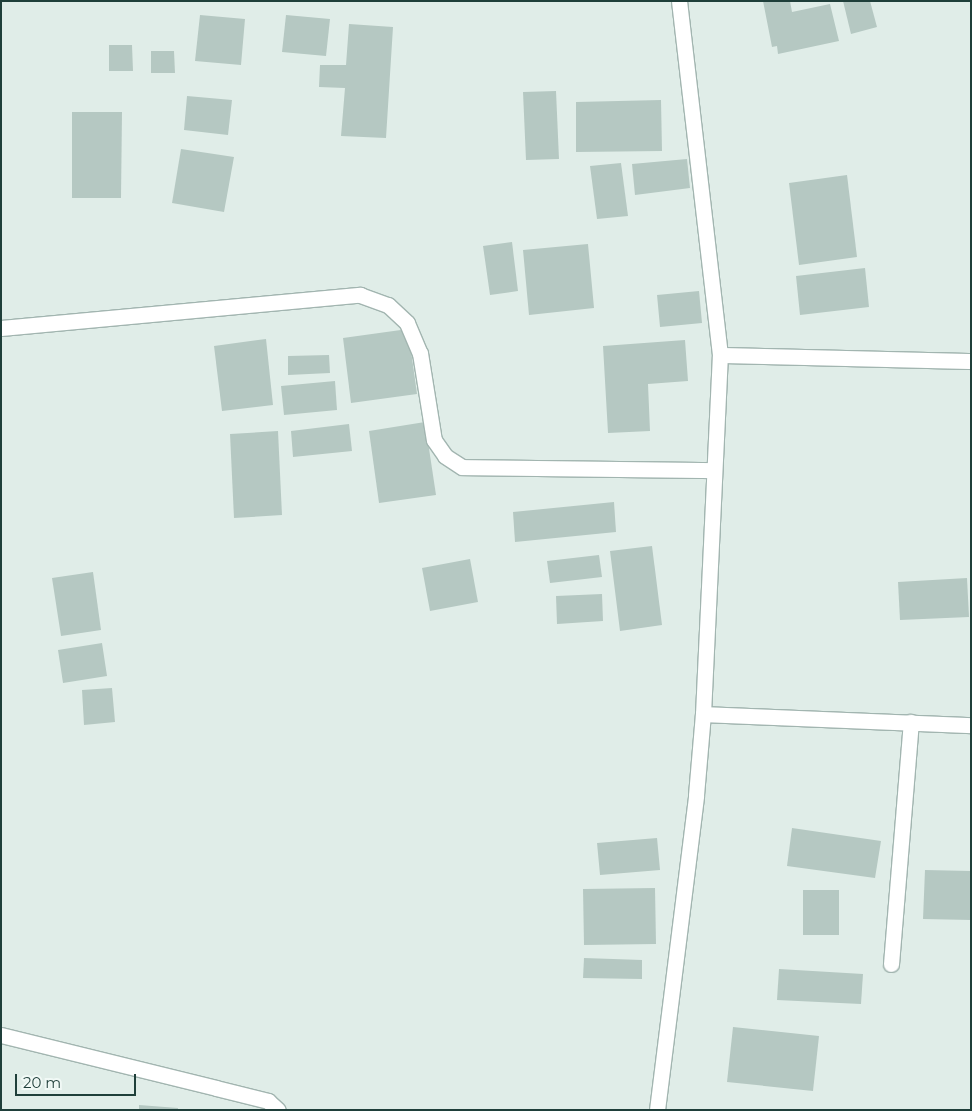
<!DOCTYPE html>
<style>
body{margin:0}
#map{position:relative;width:972px;height:1111px;overflow:hidden;background:#e0ede8;font-family:Montserrat,sans-serif}
div>[style]{position:absolute}
.building>*{inset:0;background:#b5c8c2}
.roads{filter:drop-shadow(1px 0 #a2b5b0) drop-shadow(-1px 0 #a2b5b0) drop-shadow(0 1px #a2b5b0) drop-shadow(0 -1px #a2b5b0)}
.service>*{height:15px;margin:-7.5px;padding:0 7.5px;transform-origin:7.5px;border-radius:7.5px;background:#fff}
.minor>*{height:15px;margin:-7.5px;padding:0 7.5px;transform-origin:7.5px;border-radius:7.5px;background:#fff}
span{translate:-50% -50%;white-space:nowrap;text-align:center;line-height:1.15;-webkit-text-stroke:4px #f1f9f6;paint-order:stroke}
.frame{position:absolute;inset:0;border:2px solid #1f3f3a;pointer-events:none}
.scale{position:absolute;left:15px;top:1074px;width:121px;height:22px;box-sizing:border-box;border:2px solid #1f3f3a;border-top:0;padding-left:6px;font-size:15px;line-height:18px;white-space:nowrap;color:#1f3f3a;-webkit-text-stroke:4px #f1f9f6;paint-order:stroke}
</style>
<div id="map">
<div class="building">
<div style="clip-path:polygon(763px 1px,790px 1px,792px 12px,830px 4px,839px 41px,778px 54px,777px 46px,772px 47px)"></div>
<div style="clip-path:polygon(843px 1px,870px 1px,877px 27px,851px 34px)"></div>
<div style="clip-path:polygon(200px 15px,245px 19px,241px 65px,195px 61px)"></div>
<div style="clip-path:polygon(286px 15px,330px 19px,326px 56px,282px 52px)"></div>
<div style="clip-path:polygon(349px 24px,393px 27px,386px 138px,341px 136px,345px 88px,319px 87px,320px 65px,346px 65px)"></div>
<div style="clip-path:polygon(109px 45px,132px 45px,133px 71px,109px 71px)"></div>
<div style="clip-path:polygon(151px 51px,174px 51px,175px 73px,151px 73px)"></div>
<div style="clip-path:polygon(556px 91px,559px 159px,526px 160px,523px 92px)"></div>
<div style="clip-path:polygon(187px 96px,232px 100px,228px 135px,184px 130px)"></div>
<div style="clip-path:polygon(661px 100px,662px 151px,576px 152px,576px 102px)"></div>
<div style="clip-path:polygon(72px 112px,122px 112px,121px 198px,72px 198px)"></div>
<div style="clip-path:polygon(181px 149px,234px 157px,224px 212px,172px 203px)"></div>
<div style="clip-path:polygon(687px 159px,690px 188px,635px 195px,632px 164px)"></div>
<div style="clip-path:polygon(621px 163px,628px 216px,597px 219px,590px 166px)"></div>
<div style="clip-path:polygon(847px 175px,857px 257px,799px 265px,789px 183px)"></div>
<div style="clip-path:polygon(512px 242px,518px 291px,490px 295px,483px 246px)"></div>
<div style="clip-path:polygon(588px 244px,594px 308px,529px 315px,523px 250px)"></div>
<div style="clip-path:polygon(865px 268px,869px 307px,800px 315px,796px 276px)"></div>
<div style="clip-path:polygon(699px 291px,702px 323px,660px 327px,657px 295px)"></div>
<div style="clip-path:polygon(408px 329px,417px 394px,351px 403px,343px 338px)"></div>
<div style="clip-path:polygon(266px 339px,273px 405px,222px 411px,214px 346px)"></div>
<div style="clip-path:polygon(685px 340px,688px 381px,648px 384px,650px 431px,608px 433px,603px 346px)"></div>
<div style="clip-path:polygon(329px 355px,330px 373px,288px 375px,288px 356px)"></div>
<div style="clip-path:polygon(335px 381px,337px 410px,284px 415px,281px 386px)"></div>
<div style="clip-path:polygon(425px 422px,436px 495px,379px 503px,369px 431px)"></div>
<div style="clip-path:polygon(349px 424px,352px 451px,293px 457px,291px 431px)"></div>
<div style="clip-path:polygon(278px 431px,282px 515px,234px 518px,230px 434px)"></div>
<div style="clip-path:polygon(614px 502px,616px 532px,515px 542px,513px 512px)"></div>
<div style="clip-path:polygon(652px 546px,662px 625px,620px 631px,610px 551px)"></div>
<div style="clip-path:polygon(599px 555px,602px 577px,550px 583px,547px 561px)"></div>
<div style="clip-path:polygon(470px 559px,478px 602px,430px 611px,422px 568px)"></div>
<div style="clip-path:polygon(93px 572px,101px 630px,61px 636px,52px 578px)"></div>
<div style="clip-path:polygon(967px 578px,969px 617px,900px 620px,898px 582px)"></div>
<div style="clip-path:polygon(602px 594px,603px 621px,557px 624px,556px 596px)"></div>
<div style="clip-path:polygon(102px 643px,107px 676px,63px 683px,58px 650px)"></div>
<div style="clip-path:polygon(112px 688px,115px 722px,84px 725px,82px 690px)"></div>
<div style="clip-path:polygon(792px 828px,881px 841px,875px 878px,787px 866px)"></div>
<div style="clip-path:polygon(657px 838px,660px 870px,600px 875px,597px 843px)"></div>
<div style="clip-path:polygon(925px 870px,971px 871px,971px 920px,923px 919px)"></div>
<div style="clip-path:polygon(655px 888px,656px 944px,584px 945px,583px 889px)"></div>
<div style="clip-path:polygon(803px 890px,839px 890px,839px 935px,803px 935px)"></div>
<div style="clip-path:polygon(584px 958px,642px 960px,642px 979px,583px 978px)"></div>
<div style="clip-path:polygon(779px 969px,863px 974px,861px 1004px,777px 1000px)"></div>
<div style="clip-path:polygon(733px 1027px,819px 1036px,813px 1091px,727px 1082px)"></div>
<div style="clip-path:polygon(139px 1105px,178px 1108px,178px 1110px,139px 1110px)"></div>
</div>
<div class="roads">
<div class="service">
<div style="left:1px;top:1035px;width:221px;rotate:13.8deg"></div>
<div style="left:216px;top:1088px;width:54px;rotate:14deg"></div>
<div style="left:268px;top:1101px;width:13px;rotate:42deg"></div>
</div>
<div class="minor">
<div style="left:1px;top:328px;width:361px;rotate:-5.3deg"></div>
<div style="left:360px;top:295px;width:30px;rotate:20deg"></div>
<div style="left:388px;top:305px;width:26px;rotate:43deg"></div>
<div style="left:407px;top:323px;width:33px;rotate:67deg"></div>
<div style="left:420px;top:353px;width:88px;rotate:80.9deg"></div>
<div style="left:434px;top:440px;width:19px;rotate:55deg"></div>
<div style="left:445px;top:456px;width:20px;rotate:33deg"></div>
<div style="left:462px;top:467px;width:252px;rotate:0.7deg"></div>
<div style="left:720px;top:355px;width:251px;rotate:1.4deg"></div>
<div style="left:703px;top:714px;width:268px;rotate:2.4deg"></div>
<div style="left:891px;top:964px;width:243px;rotate:-85.3deg"></div>
<div style="left:657px;top:1110px;width:317px;rotate:-82.9deg"></div>
<div style="left:696px;top:795px;width:81px;rotate:-85.1deg"></div>
<div style="left:703px;top:714px;width:359px;rotate:-87.3deg"></div>
<div style="left:720px;top:355px;width:356px;rotate:-96.6deg"></div>
</div>
</div>
<div class="frame"></div>
<div class="scale">20 m</div>
</div>
